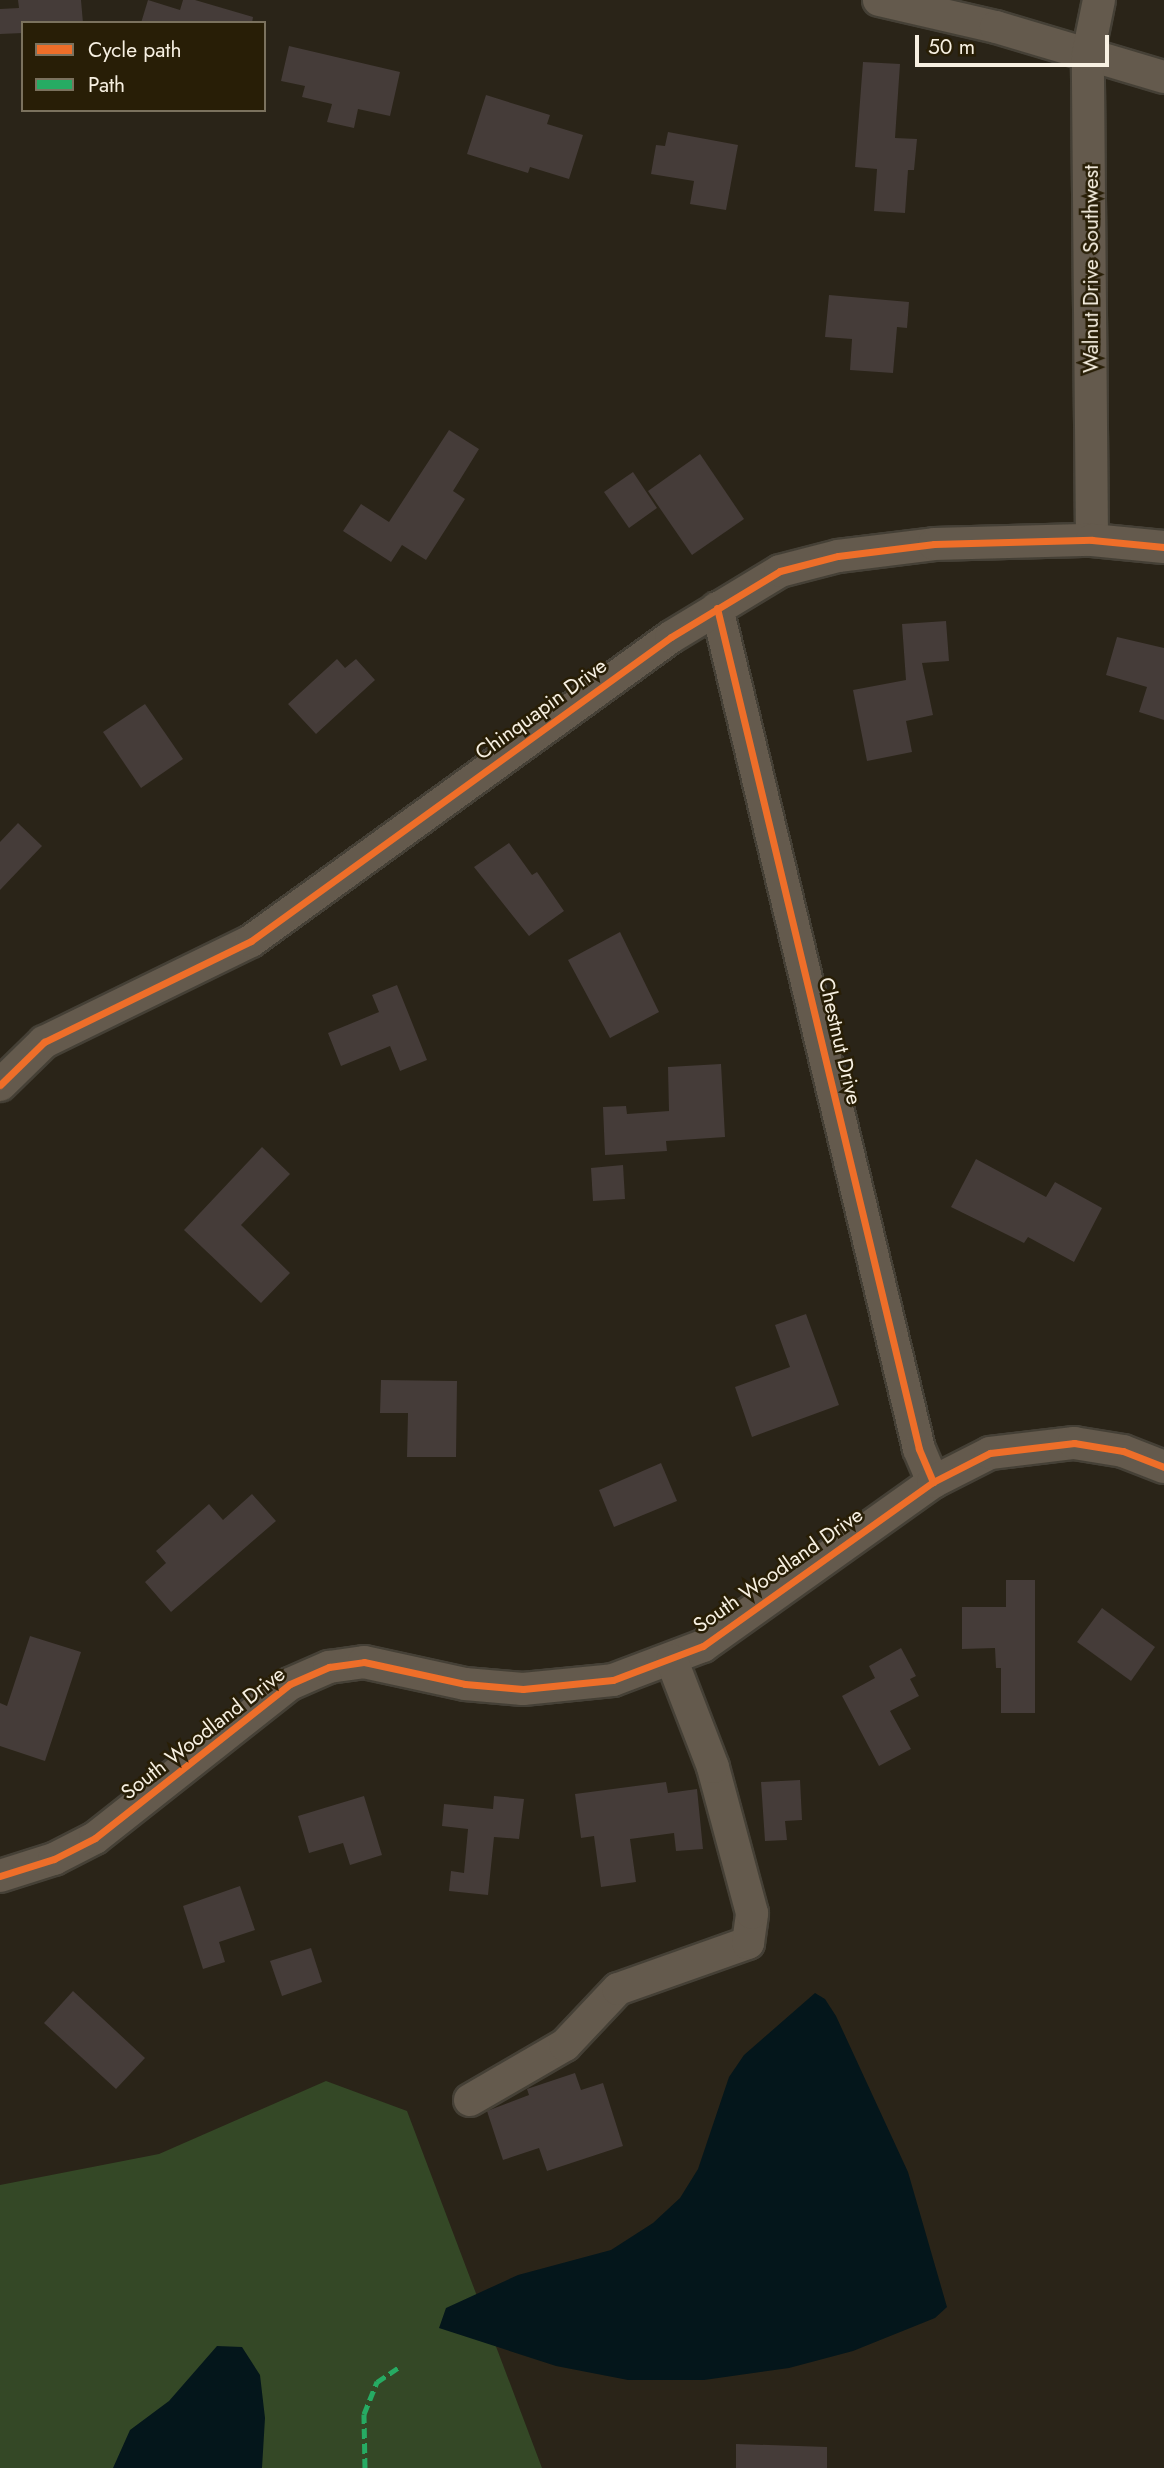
<!DOCTYPE html>
<style>
body{margin:0}
#map{position:relative;width:1164px;height:2468px;overflow:hidden;background:#2a2418;font-family:Jost,sans-serif}
div>[style]{position:absolute}
.green>*{inset:0;background:#344826}
.water>*{inset:0;background:#04161b}
.building>*{inset:0;background:#453c39}
.roads{filter:drop-shadow(2px 0 #454036) drop-shadow(-2px 0 #454036) drop-shadow(0 2px #454036) drop-shadow(0 -2px #454036)}
.minor>*{height:32px;margin:-16px;padding:0 16px;transform-origin:16px;border-radius:16px;background:#645a4d}
.quiet>*{height:5px;margin-top:-2.5px;transform-origin:0;background:repeating-linear-gradient(90deg,#26ab63 0 10px,transparent 0 15px)}
.cycleway>*{height:7px;margin:-3.5px;padding:0 3.5px;transform-origin:3.5px;border-radius:3.5px;background:#ee6e29}
span{translate:-50% -50%;white-space:nowrap;text-align:center;line-height:1.15;-webkit-text-stroke:5px #281e06;paint-order:stroke}
.street-label{font-size:21px;color:#f7f0e2}
.legend{position:absolute;left:21px;top:21px;width:245px;height:91px;box-sizing:border-box;background:#281e06;border:2px solid #7b725e;margin:0;padding:9px 12px;list-style:none;font-size:21px;color:#f7f0e2}
.legend li{display:flex;align-items:center;gap:14px;height:35px}
.legend b{width:35px;border:2px solid #7b725e}
.scale{position:absolute;left:915px;top:35px;width:194px;height:32px;box-sizing:border-box;border:4px solid #f7f0e2;border-top:0;padding-left:9px;font-size:21px;line-height:24px;white-space:nowrap;color:#f7f0e2;-webkit-text-stroke:5px #281e06;paint-order:stroke}
</style>
<div id="map">
<div class="green">
<div style="clip-path:polygon(326px 2081px,407px 2111px,542px 2468px,0 2468px,0 2185px,159px 2154px)"></div>
</div>
<div class="water">
<div style="clip-path:polygon(815px 1993px,825px 1999px,836px 2016px,908px 2172px,947px 2307px,935px 2318px,853px 2351px,789px 2368px,704px 2380px,628px 2380px,556px 2366px,439px 2328px,446px 2308px,518px 2275px,611px 2250px,653px 2223px,680px 2198px,698px 2169px,729px 2077px,744px 2055px)"></div>
<div style="clip-path:polygon(217px 2346px,242px 2347px,260px 2375px,265px 2418px,262px 2468px,113px 2468px,130px 2430px,169px 2401px)"></div>
</div>
<div class="building">
<div style="clip-path:polygon(18px 0,81px 0,83px 23px,23px 23px,23px 33px,0 34px,0 9px,19px 8px)"></div>
<div style="clip-path:polygon(148px 0,180px 10px,183px 0,195px 0,253px 17px,252px 23px,141px 23px)"></div>
<div style="clip-path:polygon(289px 46px,400px 72px,390px 116px,358px 109px,354px 128px,327px 122px,332px 104px,302px 97px,305px 86px,281px 81px)"></div>
<div style="clip-path:polygon(863px 62px,900px 64px,895px 138px,917px 139px,914px 170px,908px 170px,905px 213px,874px 211px,877px 169px,855px 167px)"></div>
<div style="clip-path:polygon(486px 95px,550px 115px,547px 124px,583px 135px,569px 179px,530px 167px,528px 173px,467px 154px)"></div>
<div style="clip-path:polygon(668px 132px,738px 145px,726px 210px,690px 204px,694px 181px,651px 174px,656px 145px,665px 146px)"></div>
<div style="clip-path:polygon(829px 295px,909px 302px,907px 328px,897px 327px,893px 373px,850px 370px,852px 339px,825px 337px)"></div>
<div style="clip-path:polygon(449px 430px,479px 449px,453px 491px,465px 499px,426px 560px,402px 545px,391px 562px,343px 531px,361px 504px,389px 522px)"></div>
<div style="clip-path:polygon(700px 454px,744px 519px,692px 555px,648px 491px)"></div>
<div style="clip-path:polygon(633px 472px,657px 508px,629px 528px,604px 492px)"></div>
<div style="clip-path:polygon(946px 621px,949px 661px,922px 663px,933px 715px,906px 721px,912px 752px,867px 761px,853px 690px,906px 680px,902px 624px)"></div>
<div style="clip-path:polygon(1117px 637px,1164px 648px,1164px 720px,1139px 712px,1147px 687px,1106px 675px)"></div>
<div style="clip-path:polygon(337px 659px,345px 668px,356px 659px,375px 680px,316px 734px,288px 704px)"></div>
<div style="clip-path:polygon(145px 704px,183px 759px,141px 788px,103px 732px)"></div>
<div style="clip-path:polygon(18px 823px,42px 846px,0 890px,0 842px)"></div>
<div style="clip-path:polygon(509px 843px,532px 875px,537px 872px,564px 911px,529px 936px,474px 867px)"></div>
<div style="clip-path:polygon(620px 932px,659px 1012px,610px 1038px,568px 960px)"></div>
<div style="clip-path:polygon(397px 985px,427px 1060px,400px 1071px,390px 1046px,341px 1066px,328px 1033px,379px 1012px,372px 995px)"></div>
<div style="clip-path:polygon(721px 1064px,725px 1137px,666px 1141px,667px 1151px,605px 1155px,603px 1107px,626px 1106px,627px 1114px,669px 1111px,668px 1067px)"></div>
<div style="clip-path:polygon(262px 1147px,290px 1174px,241px 1225px,290px 1273px,261px 1303px,184px 1230px)"></div>
<div style="clip-path:polygon(976px 1159px,1046px 1197px,1055px 1182px,1102px 1208px,1074px 1262px,1028px 1237px,1024px 1243px,951px 1207px)"></div>
<div style="clip-path:polygon(623px 1165px,625px 1199px,593px 1201px,591px 1168px)"></div>
<div style="clip-path:polygon(806px 1314px,839px 1405px,752px 1437px,735px 1387px,790px 1367px,775px 1325px)"></div>
<div style="clip-path:polygon(381px 1380px,457px 1381px,456px 1457px,407px 1457px,408px 1413px,380px 1413px)"></div>
<div style="clip-path:polygon(661px 1463px,677px 1501px,614px 1527px,599px 1490px)"></div>
<div style="clip-path:polygon(252px 1494px,276px 1521px,171px 1612px,145px 1582px,166px 1563px,156px 1551px,209px 1504px,223px 1520px)"></div>
<div style="clip-path:polygon(1006px 1580px,1035px 1580px,1035px 1713px,1001px 1713px,1001px 1668px,996px 1668px,995px 1648px,962px 1649px,962px 1607px,1006px 1607px)"></div>
<div style="clip-path:polygon(1102px 1608px,1155px 1647px,1131px 1681px,1077px 1642px)"></div>
<div style="clip-path:polygon(30px 1636px,81px 1652px,45px 1761px,0 1746px,0 1703px,7px 1706px)"></div>
<div style="clip-path:polygon(901px 1648px,916px 1676px,910px 1679px,919px 1696px,890px 1711px,911px 1749px,879px 1766px,842px 1696px,875px 1678px,869px 1666px)"></div>
<div style="clip-path:polygon(800px 1780px,802px 1820px,785px 1821px,787px 1840px,765px 1841px,761px 1782px)"></div>
<div style="clip-path:polygon(666px 1782px,668px 1793px,697px 1789px,703px 1849px,676px 1851px,674px 1833px,630px 1839px,636px 1882px,601px 1887px,594px 1836px,581px 1838px,575px 1794px)"></div>
<div style="clip-path:polygon(364px 1796px,382px 1855px,350px 1865px,343px 1843px,309px 1853px,298px 1816px)"></div>
<div style="clip-path:polygon(494px 1796px,524px 1799px,519px 1839px,494px 1837px,488px 1895px,449px 1891px,451px 1871px,464px 1873px,468px 1829px,442px 1826px,444px 1804px,493px 1809px)"></div>
<div style="clip-path:polygon(240px 1886px,255px 1930px,219px 1942px,225px 1962px,203px 1969px,183px 1906px)"></div>
<div style="clip-path:polygon(311px 1948px,322px 1982px,282px 1996px,270px 1961px)"></div>
<div style="clip-path:polygon(73px 1991px,145px 2058px,116px 2089px,44px 2023px)"></div>
<div style="clip-path:polygon(575px 2073px,581px 2090px,603px 2083px,623px 2146px,547px 2171px,539px 2148px,503px 2160px,487px 2111px,529px 2095px,527px 2089px)"></div>
<div style="clip-path:polygon(736px 2444px,827px 2447px,827px 2468px,736px 2468px)"></div>
</div>
<div class="roads">
<div class="minor">
<div style="left:879px;top:0;width:120px;rotate:13deg"></div>
<div style="left:996px;top:27px;width:175px;rotate:16.6deg"></div>
<div style="left:1092px;top:540px;width:486px;rotate:-90.5deg"></div>
<div style="left:1088px;top:54px;width:55px;rotate:-78.5deg"></div>
<div style="left:717px;top:608px;width:865px;rotate:76.49deg"></div>
<div style="left:919px;top:1449px;width:36px;rotate:67deg"></div>
<div style="left:0;top:1085px;width:62px;rotate:-44.3deg"></div>
<div style="left:44px;top:1042px;width:230px;rotate:-26deg"></div>
<div style="left:251px;top:941px;width:518px;rotate:-35.9deg"></div>
<div style="left:671px;top:637px;width:127px;rotate:-31.2deg"></div>
<div style="left:780px;top:571px;width:60px;rotate:-14.5deg"></div>
<div style="left:838px;top:556px;width:97px;rotate:-7.1deg"></div>
<div style="left:934px;top:544px;width:158px;rotate:-1.5deg"></div>
<div style="left:1092px;top:540px;width:72px;rotate:5.6deg"></div>
<div style="left:0;top:1876px;width:57px;rotate:-17.5deg"></div>
<div style="left:54px;top:1859px;width:46px;rotate:-27.1deg"></div>
<div style="left:95px;top:1838px;width:248px;rotate:-38.3deg"></div>
<div style="left:290px;top:1684px;width:43px;rotate:-23.6deg"></div>
<div style="left:329px;top:1667px;width:35px;rotate:-8deg"></div>
<div style="left:364px;top:1662px;width:103px;rotate:12.3deg"></div>
<div style="left:465px;top:1684px;width:58px;rotate:4.9deg"></div>
<div style="left:523px;top:1689px;width:90px;rotate:-5.7deg"></div>
<div style="left:613px;top:1680px;width:96px;rotate:-20.7deg"></div>
<div style="left:703px;top:1646px;width:282px;rotate:-35.5deg"></div>
<div style="left:933px;top:1482px;width:64px;rotate:-27deg"></div>
<div style="left:990px;top:1453px;width:85px;rotate:-6.8deg"></div>
<div style="left:1074px;top:1443px;width:50px;rotate:9.3deg"></div>
<div style="left:1123px;top:1451px;width:44px;rotate:21.3deg"></div>
<div style="left:470px;top:2100px;width:110px;rotate:-30.1deg"></div>
<div style="left:565px;top:2045px;width:77px;rotate:-46.6deg"></div>
<div style="left:618px;top:1989px;width:138px;rotate:-19.5deg"></div>
<div style="left:748px;top:1943px;width:30px;rotate:-82deg"></div>
<div style="left:752px;top:1913px;width:151px;rotate:-105deg"></div>
<div style="left:713px;top:1767px;width:114px;rotate:-111.1deg"></div>
</div>
</div>
<div class="quiet">
<div style="left:365px;top:2468px;width:54px;rotate:-91.1deg"></div>
<div style="left:364px;top:2414px;width:35px;rotate:-68deg"></div>
<div style="left:377px;top:2382px;width:25px;rotate:-34deg"></div>
</div>
<div class="cycleway">
<div style="left:717px;top:608px;width:865px;rotate:76.49deg"></div>
<div style="left:919px;top:1449px;width:36px;rotate:67deg"></div>
<div style="left:0;top:1085px;width:62px;rotate:-44.3deg"></div>
<div style="left:44px;top:1042px;width:230px;rotate:-26deg"></div>
<div style="left:251px;top:941px;width:518px;rotate:-35.9deg"></div>
<div style="left:671px;top:637px;width:127px;rotate:-31.2deg"></div>
<div style="left:780px;top:571px;width:60px;rotate:-14.5deg"></div>
<div style="left:838px;top:556px;width:97px;rotate:-7.1deg"></div>
<div style="left:934px;top:544px;width:158px;rotate:-1.5deg"></div>
<div style="left:1092px;top:540px;width:72px;rotate:5.6deg"></div>
<div style="left:0;top:1876px;width:57px;rotate:-17.5deg"></div>
<div style="left:54px;top:1859px;width:46px;rotate:-27.1deg"></div>
<div style="left:95px;top:1838px;width:248px;rotate:-38.3deg"></div>
<div style="left:290px;top:1684px;width:43px;rotate:-23.6deg"></div>
<div style="left:329px;top:1667px;width:35px;rotate:-8deg"></div>
<div style="left:364px;top:1662px;width:103px;rotate:12.3deg"></div>
<div style="left:465px;top:1684px;width:58px;rotate:4.9deg"></div>
<div style="left:523px;top:1689px;width:90px;rotate:-5.7deg"></div>
<div style="left:613px;top:1680px;width:96px;rotate:-20.7deg"></div>
<div style="left:703px;top:1646px;width:282px;rotate:-35.5deg"></div>
<div style="left:933px;top:1482px;width:64px;rotate:-27deg"></div>
<div style="left:990px;top:1453px;width:85px;rotate:-6.8deg"></div>
<div style="left:1074px;top:1443px;width:50px;rotate:9.3deg"></div>
<div style="left:1123px;top:1451px;width:44px;rotate:21.3deg"></div>
</div>
<div class="street-label">
<span style="left:1091px;top:269px;rotate:-90deg">Walnut Drive Southwest</span>
<span style="left:541px;top:709px;rotate:-36deg">Chinquapin Drive</span>
<span style="left:840px;top:1041px;rotate:77deg">Chestnut Drive</span>
<span style="left:778px;top:1570px;rotate:-35deg">South Woodland Drive</span>
<span style="left:203px;top:1733px;rotate:-38deg">South Woodland Drive</span>
</div>
<ul class="legend">
<li><b style="height:9px;background:#ee6e29"></b>Cycle path</li>
<li><b style="height:9px;background:#26ab63"></b>Path</li>
</ul>
<div class="scale">50 m</div>
</div>
